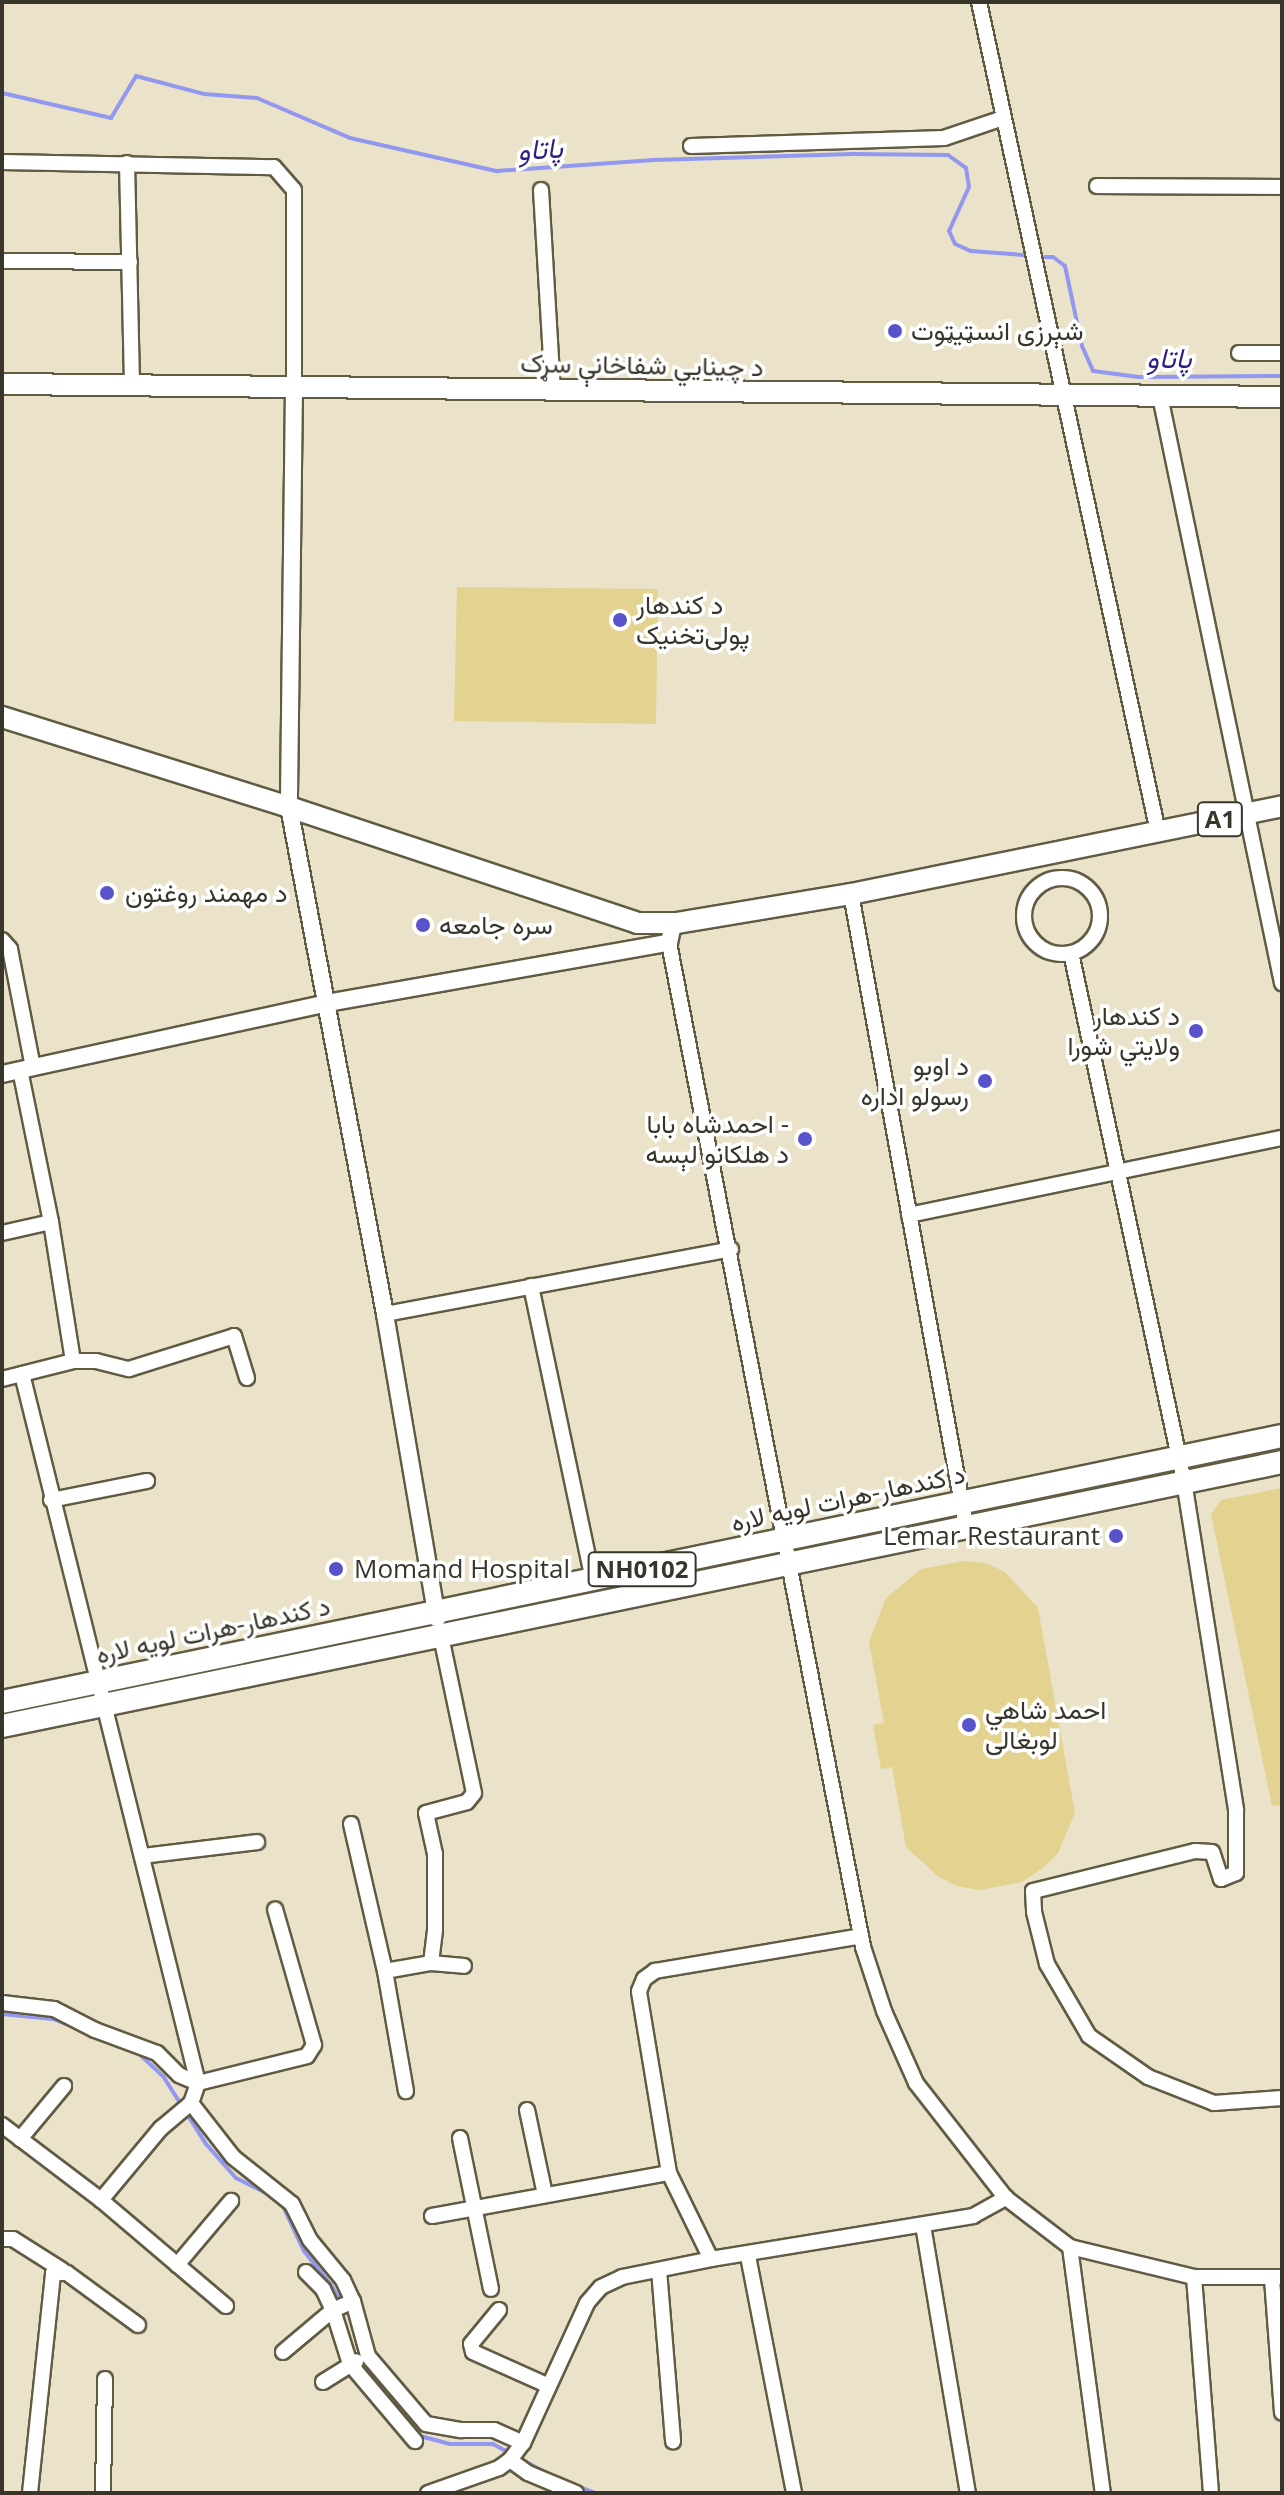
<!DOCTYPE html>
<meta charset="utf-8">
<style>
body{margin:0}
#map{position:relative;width:1284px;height:2495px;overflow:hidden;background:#eae3c9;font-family:"Open Sans",Vazirmatn,sans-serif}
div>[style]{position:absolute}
.green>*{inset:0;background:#e3d290}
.stream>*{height:4px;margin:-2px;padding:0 2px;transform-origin:2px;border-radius:2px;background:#9297ef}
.roads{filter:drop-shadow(2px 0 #615b44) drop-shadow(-2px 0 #615b44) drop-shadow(0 2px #615b44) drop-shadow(0 -2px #615b44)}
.minor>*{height:14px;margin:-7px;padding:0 7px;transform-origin:7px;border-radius:7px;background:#fff}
.minor>.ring{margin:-7px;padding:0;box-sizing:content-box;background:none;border:14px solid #fff;border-radius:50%}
.tertiary>*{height:16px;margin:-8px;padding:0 8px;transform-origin:8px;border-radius:8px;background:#fff}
.primary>*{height:20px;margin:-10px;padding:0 10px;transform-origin:10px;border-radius:10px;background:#fff}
.trunk>*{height:22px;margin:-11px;padding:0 11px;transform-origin:11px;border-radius:11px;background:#fff}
.dots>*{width:22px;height:22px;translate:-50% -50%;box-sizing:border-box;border:4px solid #fff;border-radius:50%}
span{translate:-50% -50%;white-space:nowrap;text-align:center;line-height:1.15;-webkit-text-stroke:7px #fff;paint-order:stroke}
.shield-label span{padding:2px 6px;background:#fff;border:2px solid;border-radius:6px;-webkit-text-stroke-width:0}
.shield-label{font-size:24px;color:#38352b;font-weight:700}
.poi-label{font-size:26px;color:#38352b}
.left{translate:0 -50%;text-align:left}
.right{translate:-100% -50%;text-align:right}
.street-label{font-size:26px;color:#38352b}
.water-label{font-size:28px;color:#2d1e83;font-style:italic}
.frame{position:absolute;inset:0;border:4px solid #38352b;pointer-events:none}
</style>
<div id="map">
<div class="green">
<div style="clip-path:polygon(457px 587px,658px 589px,656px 724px,454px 721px)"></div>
<div style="clip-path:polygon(1282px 1488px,1282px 1805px,1272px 1806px,1211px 1514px,1221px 1500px)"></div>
<div style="clip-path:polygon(963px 1561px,986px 1563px,1005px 1572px,1038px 1608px,1075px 1813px,1058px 1853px,1043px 1868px,1022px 1882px,979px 1890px,957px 1886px,939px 1877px,906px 1847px,892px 1767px,881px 1769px,873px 1725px,884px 1723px,869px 1642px,886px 1598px,921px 1569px)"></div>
</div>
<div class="stream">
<div style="left:2px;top:93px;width:112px;rotate:12.9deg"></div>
<div style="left:111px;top:118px;width:49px;rotate:-59.2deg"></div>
<div style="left:136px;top:76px;width:70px;rotate:14.8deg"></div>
<div style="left:204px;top:94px;width:53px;rotate:4.3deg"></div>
<div style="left:257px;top:98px;width:101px;rotate:23.3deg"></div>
<div style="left:350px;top:138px;width:151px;rotate:12.7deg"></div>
<div style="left:497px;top:171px;width:157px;rotate:-4deg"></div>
<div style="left:654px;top:160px;width:199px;rotate:-1.7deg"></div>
<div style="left:853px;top:154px;width:95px;rotate:0.6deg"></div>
<div style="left:948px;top:155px;width:22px;rotate:36deg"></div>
<div style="left:966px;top:168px;width:19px;rotate:81deg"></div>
<div style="left:969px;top:187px;width:48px;rotate:114.4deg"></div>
<div style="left:949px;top:231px;width:14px;rotate:65deg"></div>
<div style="left:955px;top:244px;width:17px;rotate:24deg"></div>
<div style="left:971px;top:251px;width:52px;rotate:4.4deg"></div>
<div style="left:1045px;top:257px;width:8px"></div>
<div style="left:1053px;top:257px;width:15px;rotate:37deg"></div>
<div style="left:1065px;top:266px;width:82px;rotate:78deg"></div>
<div style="left:1082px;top:346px;width:27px;rotate:66deg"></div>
<div style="left:1093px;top:371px;width:46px;rotate:7.4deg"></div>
<div style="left:1139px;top:377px;width:143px;rotate:-0.4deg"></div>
<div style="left:2px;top:2014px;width:51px;rotate:5.6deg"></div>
<div style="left:53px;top:2019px;width:26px;rotate:21deg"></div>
<div style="left:137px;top:2052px;width:35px;rotate:43deg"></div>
<div style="left:163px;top:2076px;width:80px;rotate:57.7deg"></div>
<div style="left:206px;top:2144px;width:45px;rotate:48.6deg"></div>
<div style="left:236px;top:2178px;width:42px;rotate:26.6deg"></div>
<div style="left:281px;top:2202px;width:54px;rotate:64.9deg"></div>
<div style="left:304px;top:2251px;width:43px;rotate:51.5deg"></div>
<div style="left:331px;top:2285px;width:37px;rotate:59deg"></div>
<div style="left:350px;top:2317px;width:21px;rotate:73deg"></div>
<div style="left:361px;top:2357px;width:99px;rotate:53.2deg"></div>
<div style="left:420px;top:2436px;width:30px;rotate:15deg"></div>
<div style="left:449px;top:2444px;width:44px"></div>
<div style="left:493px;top:2444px;width:65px;rotate:28.5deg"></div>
<div style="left:550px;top:2475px;width:48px;rotate:21.8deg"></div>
</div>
<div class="roads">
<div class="minor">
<div style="left:979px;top:2px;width:849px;rotate:77.83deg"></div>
<div style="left:691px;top:146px;width:253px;rotate:-1.8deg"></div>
<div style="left:944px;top:138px;width:62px;rotate:-18.7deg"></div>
<div style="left:2px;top:162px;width:272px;rotate:1.1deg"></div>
<div style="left:274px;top:167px;width:30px;rotate:49deg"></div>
<div style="left:294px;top:190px;width:197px;rotate:90deg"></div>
<div style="left:127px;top:163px;width:223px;rotate:88.7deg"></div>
<div style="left:1097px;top:186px;width:185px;rotate:0.3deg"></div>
<div style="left:541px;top:190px;width:200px;rotate:86.6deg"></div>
<div style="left:2px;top:261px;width:128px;rotate:0.4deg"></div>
<div style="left:1239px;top:353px;width:43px"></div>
<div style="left:1160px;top:396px;width:600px;rotate:78.26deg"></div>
<div class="ring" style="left:1024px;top:878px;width:62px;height:62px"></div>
<div style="left:851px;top:894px;width:642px;rotate:79.69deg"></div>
<div style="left:2px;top:940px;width:12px;rotate:48deg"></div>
<div style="left:10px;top:949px;width:120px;rotate:79deg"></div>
<div style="left:669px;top:943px;width:1023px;rotate:79.06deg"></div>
<div style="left:863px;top:1947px;width:67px;rotate:71.8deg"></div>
<div style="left:884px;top:2011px;width:79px;rotate:66deg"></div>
<div style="left:916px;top:2083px;width:146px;rotate:52deg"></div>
<div style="left:1006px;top:2198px;width:81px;rotate:37.4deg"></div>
<div style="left:1070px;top:2247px;width:128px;rotate:13.6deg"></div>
<div style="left:1194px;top:2277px;width:88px"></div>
<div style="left:1071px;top:953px;width:540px;rotate:77.92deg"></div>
<div style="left:1184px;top:1481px;width:334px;rotate:81deg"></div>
<div style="left:1236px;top:1811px;width:62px;rotate:90deg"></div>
<div style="left:1236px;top:1873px;width:16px;rotate:158deg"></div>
<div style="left:1221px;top:1879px;width:28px;rotate:-108deg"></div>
<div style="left:1212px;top:1852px;width:17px;rotate:-177deg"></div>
<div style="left:1195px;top:1851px;width:167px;rotate:166.1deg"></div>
<div style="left:1033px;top:1891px;width:21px;rotate:87deg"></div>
<div style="left:1034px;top:1912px;width:54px;rotate:76deg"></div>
<div style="left:1047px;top:1964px;width:83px;rotate:59.7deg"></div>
<div style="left:1089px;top:2036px;width:72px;rotate:34.8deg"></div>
<div style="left:1148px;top:2077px;width:71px;rotate:21.5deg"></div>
<div style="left:1214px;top:2103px;width:68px;rotate:-4.2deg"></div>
<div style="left:909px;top:1215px;width:381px;rotate:-11.7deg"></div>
<div style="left:2px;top:1233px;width:50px;rotate:-12.7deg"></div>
<div style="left:531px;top:1286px;width:300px;rotate:78.1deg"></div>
<div style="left:385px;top:1314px;width:352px;rotate:-10.6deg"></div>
<div style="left:73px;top:1361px;width:23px"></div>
<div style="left:96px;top:1361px;width:34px;rotate:14deg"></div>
<div style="left:129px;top:1369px;width:110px;rotate:-17.4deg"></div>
<div style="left:234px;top:1336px;width:44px;rotate:72.8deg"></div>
<div style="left:22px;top:1374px;width:731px;rotate:76.06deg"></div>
<div style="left:198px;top:2083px;width:21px;rotate:109deg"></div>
<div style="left:191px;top:2103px;width:39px;rotate:140deg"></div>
<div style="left:161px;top:2128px;width:94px;rotate:129.8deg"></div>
<div style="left:2px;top:1379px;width:73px;rotate:-14.2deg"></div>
<div style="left:73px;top:1361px;width:141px;rotate:-99deg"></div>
<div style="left:51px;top:1222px;width:155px;rotate:-101.5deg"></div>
<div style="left:51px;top:1500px;width:98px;rotate:-11.2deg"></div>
<div style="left:351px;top:1824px;width:151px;rotate:77deg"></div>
<div style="left:385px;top:1971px;width:122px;rotate:80.1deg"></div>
<div style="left:142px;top:1856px;width:116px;rotate:-6.9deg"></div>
<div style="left:431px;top:1963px;width:34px;rotate:-83deg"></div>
<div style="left:435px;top:1929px;width:75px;rotate:-90deg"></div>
<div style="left:435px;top:1854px;width:42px;rotate:-102.4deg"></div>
<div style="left:426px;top:1813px;width:42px;rotate:-15deg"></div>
<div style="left:467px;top:1802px;width:11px;rotate:-52deg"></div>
<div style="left:474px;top:1793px;width:160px;rotate:-101.9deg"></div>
<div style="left:385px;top:1971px;width:47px;rotate:-9.9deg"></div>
<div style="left:431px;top:1963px;width:33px;rotate:5deg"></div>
<div style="left:2px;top:2003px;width:52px;rotate:6.6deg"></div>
<div style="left:54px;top:2009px;width:46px;rotate:27.1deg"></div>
<div style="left:95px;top:2030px;width:66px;rotate:20.4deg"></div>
<div style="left:157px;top:2053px;width:31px;rotate:45deg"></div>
<div style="left:179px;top:2075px;width:21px;rotate:23deg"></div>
<div style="left:198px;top:2083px;width:112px;rotate:-13.9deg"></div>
<div style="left:307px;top:2056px;width:13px;rotate:-58deg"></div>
<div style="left:314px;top:2045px;width:141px;rotate:-106deg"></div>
<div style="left:191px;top:2103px;width:68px;rotate:52.1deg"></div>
<div style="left:233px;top:2157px;width:75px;rotate:38.5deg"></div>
<div style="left:292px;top:2204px;width:40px;rotate:63.4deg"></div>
<div style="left:310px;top:2240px;width:52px;rotate:50.5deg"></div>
<div style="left:343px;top:2280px;width:23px;rotate:65deg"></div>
<div style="left:353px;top:2301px;width:57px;rotate:74.7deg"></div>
<div style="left:368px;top:2356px;width:89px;rotate:49.5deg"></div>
<div style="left:426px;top:2424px;width:36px;rotate:10deg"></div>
<div style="left:461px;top:2430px;width:33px"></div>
<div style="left:494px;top:2430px;width:32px;rotate:24deg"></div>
<div style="left:527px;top:2110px;width:87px;rotate:78deg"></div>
<div style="left:2px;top:2125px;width:124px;rotate:37.1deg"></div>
<div style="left:101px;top:2200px;width:164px;rotate:40.3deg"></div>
<div style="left:460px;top:2138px;width:154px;rotate:78.4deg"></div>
<div style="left:20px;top:2139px;width:69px;rotate:-50.3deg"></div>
<div style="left:432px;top:2216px;width:241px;rotate:-10.3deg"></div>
<div style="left:923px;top:2225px;width:272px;rotate:80.5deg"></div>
<div style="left:2px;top:2239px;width:11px"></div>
<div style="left:13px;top:2239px;width:58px;rotate:32.3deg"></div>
<div style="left:1070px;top:2247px;width:248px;rotate:82.4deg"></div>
<div style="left:748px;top:2256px;width:241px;rotate:79deg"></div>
<div style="left:711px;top:2259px;width:96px;rotate:-116deg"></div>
<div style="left:669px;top:2173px;width:184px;rotate:-99.4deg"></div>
<div style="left:639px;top:1991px;width:13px;rotate:-67deg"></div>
<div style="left:644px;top:1979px;width:14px;rotate:-36deg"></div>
<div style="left:655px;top:1971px;width:209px;rotate:-9.6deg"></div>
<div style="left:177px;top:2265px;width:84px;rotate:-49.8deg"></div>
<div style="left:659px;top:2270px;width:172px;rotate:85.3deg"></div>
<div style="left:306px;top:2272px;width:24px;rotate:45deg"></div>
<div style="left:323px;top:2289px;width:23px;rotate:65deg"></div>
<div style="left:333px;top:2310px;width:57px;rotate:72.5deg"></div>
<div style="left:350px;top:2364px;width:101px;rotate:49.8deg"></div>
<div style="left:1194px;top:2277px;width:217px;rotate:85.5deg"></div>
<div style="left:1272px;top:2279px;width:134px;rotate:85.7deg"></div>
<div style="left:499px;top:2310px;width:44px;rotate:129.5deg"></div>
<div style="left:471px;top:2344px;width:8px;rotate:76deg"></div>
<div style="left:473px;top:2352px;width:83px;rotate:24.1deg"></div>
<div style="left:283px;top:2352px;width:65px;rotate:-40deg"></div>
<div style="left:333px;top:2310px;width:22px;rotate:-24deg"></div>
<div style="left:323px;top:2382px;width:39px;rotate:-32deg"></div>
<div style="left:510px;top:2460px;width:22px;rotate:36deg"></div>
<div style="left:528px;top:2473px;width:52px;rotate:22.6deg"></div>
<div style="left:30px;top:2493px;width:221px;rotate:-84deg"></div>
<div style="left:53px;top:2273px;width:14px"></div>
<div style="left:67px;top:2273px;width:88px;rotate:36.2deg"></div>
<div style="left:103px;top:2493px;width:114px;rotate:-89deg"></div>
<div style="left:428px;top:2493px;width:75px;rotate:-19.4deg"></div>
<div style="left:499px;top:2468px;width:14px;rotate:-36deg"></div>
<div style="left:510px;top:2460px;width:21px;rotate:-53deg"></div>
<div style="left:523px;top:2443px;width:154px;rotate:-65.4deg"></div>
<div style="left:587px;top:2303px;width:21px;rotate:-49deg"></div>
<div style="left:601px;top:2287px;width:23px;rotate:-25deg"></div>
<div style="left:622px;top:2277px;width:91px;rotate:-11.4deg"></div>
<div style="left:711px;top:2259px;width:266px;rotate:-9.3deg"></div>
<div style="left:973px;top:2216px;width:38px;rotate:-29deg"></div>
</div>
<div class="tertiary">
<div style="left:294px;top:387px;width:420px;rotate:90.7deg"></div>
<div style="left:289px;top:807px;width:516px;rotate:79.28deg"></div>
<div style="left:385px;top:1314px;width:309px;rotate:80.3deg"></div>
<div style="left:2px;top:1074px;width:333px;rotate:-12.3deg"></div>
<div style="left:327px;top:1003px;width:347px;rotate:-10deg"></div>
<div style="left:669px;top:943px;width:19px;rotate:-78deg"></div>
</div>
<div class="primary">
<div style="left:2px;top:384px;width:1280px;rotate:0.58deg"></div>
<div style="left:2px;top:717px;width:301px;rotate:17.4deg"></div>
<div style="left:289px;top:807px;width:367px;rotate:18.4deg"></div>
<div style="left:637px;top:923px;width:40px"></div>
<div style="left:677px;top:923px;width:176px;rotate:-9.5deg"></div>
<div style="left:851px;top:894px;width:440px;rotate:-11.5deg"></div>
</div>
<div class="trunk">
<div style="left:2px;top:1702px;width:1307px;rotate:-11.74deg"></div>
<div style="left:2px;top:1726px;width:1307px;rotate:-11.65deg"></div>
</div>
</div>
<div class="dots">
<div style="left:895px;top:331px;background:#5953cb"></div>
<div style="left:620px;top:620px;background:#5953cb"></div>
<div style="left:107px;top:893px;background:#5953cb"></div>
<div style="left:423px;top:925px;background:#5953cb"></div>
<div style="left:1196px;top:1031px;background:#5953cb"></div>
<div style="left:985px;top:1081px;background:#5953cb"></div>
<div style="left:805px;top:1139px;background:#5953cb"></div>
<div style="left:1116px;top:1536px;background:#5953cb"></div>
<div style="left:336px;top:1569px;background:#5953cb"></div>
<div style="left:969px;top:1725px;background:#5953cb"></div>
</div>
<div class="shield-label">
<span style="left:1220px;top:819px">A1</span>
<span style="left:642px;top:1569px">NH0102</span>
</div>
<div class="poi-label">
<span class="left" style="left:911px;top:331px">شېرزی انسټيټوت</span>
<span class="left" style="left:636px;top:620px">د کندهار<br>پولی‌تخنیک</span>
<span class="left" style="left:125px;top:893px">د مهمند روغتون</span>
<span class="left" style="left:439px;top:925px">سره جامعه</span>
<span class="right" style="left:1180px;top:1031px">د کندهار<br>ولايتي شورا</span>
<span class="right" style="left:969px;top:1081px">د اوبو<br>رسولو اداره</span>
<span class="right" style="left:789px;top:1139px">احمدشاه بابا -<br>د هلکانو لېسه</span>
<span class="right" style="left:1100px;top:1536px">Lemar Restaurant</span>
<span class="left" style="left:354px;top:1569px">Momand Hospital</span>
<span class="left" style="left:985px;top:1725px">احمد شاهي<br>لوبغالی</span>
</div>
<div class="street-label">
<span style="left:642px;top:365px;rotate:1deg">د چينايي شفاخانې سړک</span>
<span style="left:848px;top:1498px;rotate:-12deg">د کندهار-هرات لويه لاره</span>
<span style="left:213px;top:1630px;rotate:-12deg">د کندهار-هرات لويه لاره</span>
</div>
<div class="water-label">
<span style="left:540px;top:148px;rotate:-4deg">پاتاو</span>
<span style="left:1169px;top:357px">پاتاو</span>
</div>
<div class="frame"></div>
</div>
